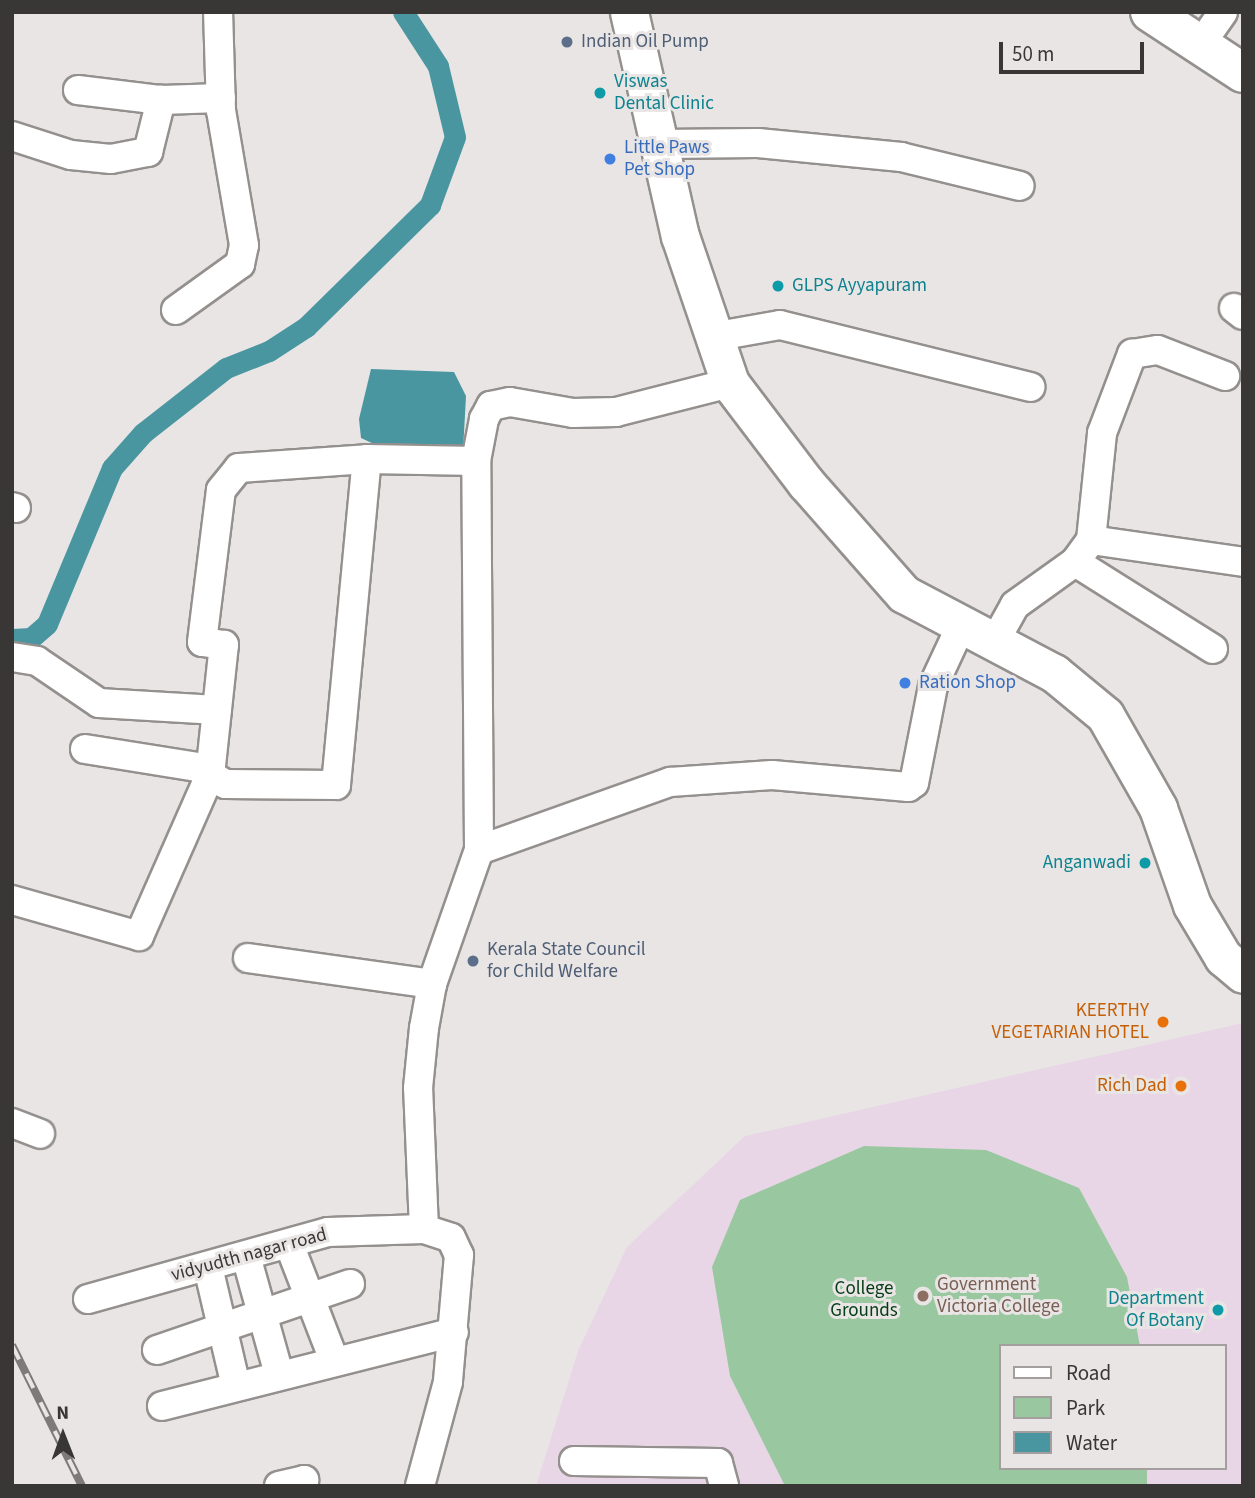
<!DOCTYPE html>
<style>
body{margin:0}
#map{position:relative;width:1255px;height:1498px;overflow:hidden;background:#e9e5e4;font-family:"Source Sans 3",sans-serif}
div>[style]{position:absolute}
.education>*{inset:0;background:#e8d6e7}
.green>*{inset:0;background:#99c8a0}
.water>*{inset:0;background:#4996a1}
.canal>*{height:21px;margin:-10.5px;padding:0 10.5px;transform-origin:10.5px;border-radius:10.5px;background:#4996a1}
.roads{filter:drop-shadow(2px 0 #94908e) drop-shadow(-2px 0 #94908e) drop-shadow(0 2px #94908e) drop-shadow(0 -2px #94908e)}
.minor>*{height:28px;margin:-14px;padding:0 14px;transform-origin:14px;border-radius:14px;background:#fff}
.major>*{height:37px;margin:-18.5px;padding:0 18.5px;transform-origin:18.5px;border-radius:18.5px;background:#fff}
.highway>*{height:38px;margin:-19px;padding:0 19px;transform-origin:19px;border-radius:19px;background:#fff}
.rail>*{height:8px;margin-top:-4px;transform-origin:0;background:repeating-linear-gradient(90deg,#e9e5e4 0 16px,#7d7a79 0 32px);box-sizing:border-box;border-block:2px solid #7d7a79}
.dots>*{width:19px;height:19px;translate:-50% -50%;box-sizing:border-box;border:4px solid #e9e5e4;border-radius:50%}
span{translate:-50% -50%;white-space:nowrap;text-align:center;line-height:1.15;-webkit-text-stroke:6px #e9e5e4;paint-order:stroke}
.service-label{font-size:19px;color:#4e5e75}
.left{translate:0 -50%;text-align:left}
.culture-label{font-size:19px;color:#0d838f}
.right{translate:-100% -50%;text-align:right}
.shop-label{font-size:19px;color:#366cbe}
.food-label{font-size:19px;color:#c56008}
.street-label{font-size:19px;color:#393736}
.education-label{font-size:19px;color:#785e54}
.park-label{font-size:19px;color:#033c16}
.frame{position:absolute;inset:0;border:14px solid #393736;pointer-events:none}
.legend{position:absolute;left:999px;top:1344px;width:228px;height:126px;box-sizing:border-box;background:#e9e5e4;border:2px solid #a39f9e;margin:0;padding:9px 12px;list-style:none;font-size:21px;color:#393736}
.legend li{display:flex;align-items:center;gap:14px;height:35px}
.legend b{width:35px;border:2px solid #a39f9e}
.north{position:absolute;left:28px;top:1400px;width:70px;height:70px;-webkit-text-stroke:5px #e9e5e4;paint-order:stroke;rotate:359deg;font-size:19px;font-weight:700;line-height:28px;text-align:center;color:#393736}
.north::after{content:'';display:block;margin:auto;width:24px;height:32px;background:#393736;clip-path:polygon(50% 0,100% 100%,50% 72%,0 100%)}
.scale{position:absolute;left:999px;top:42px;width:145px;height:32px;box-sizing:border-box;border:4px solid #393736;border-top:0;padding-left:9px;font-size:21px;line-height:24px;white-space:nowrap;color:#393736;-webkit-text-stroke:5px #e9e5e4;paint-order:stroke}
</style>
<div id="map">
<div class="education">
<div style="clip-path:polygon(evenodd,1243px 1023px,1243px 1486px,536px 1486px,578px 1351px,627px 1247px,745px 1136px,1243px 1023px,1001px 1346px,1225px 1346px,1225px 1468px,1001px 1468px,1001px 1346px)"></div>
</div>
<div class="green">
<div style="clip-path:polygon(864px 1146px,986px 1150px,1079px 1188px,1127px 1277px,1140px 1346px,1001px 1346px,1001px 1468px,1147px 1468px,1147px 1486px,785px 1486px,730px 1376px,712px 1267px,740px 1200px)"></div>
</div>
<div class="water">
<div style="clip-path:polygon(371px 369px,454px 372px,466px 396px,463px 451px,389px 451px,361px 438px,359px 419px)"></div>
</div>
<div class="canal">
<div style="left:12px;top:639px;width:19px;rotate:-3deg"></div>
<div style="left:31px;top:638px;width:21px;rotate:-41deg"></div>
<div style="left:47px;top:624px;width:169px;rotate:-67.4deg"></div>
<div style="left:112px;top:468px;width:47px;rotate:-48.5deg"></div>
<div style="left:143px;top:433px;width:105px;rotate:-38.1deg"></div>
<div style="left:226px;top:368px;width:46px;rotate:-21.6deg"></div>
<div style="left:269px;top:351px;width:44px;rotate:-33deg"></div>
<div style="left:306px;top:327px;width:174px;rotate:-44.5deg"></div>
<div style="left:430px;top:205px;width:72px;rotate:-69.8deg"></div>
<div style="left:455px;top:137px;width:73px;rotate:-103.5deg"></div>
<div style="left:438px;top:66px;width:64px;rotate:-122.9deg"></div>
</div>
<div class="roads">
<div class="minor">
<div style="left:1212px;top:28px;width:19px;rotate:-55deg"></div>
<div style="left:78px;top:90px;width:84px;rotate:6.9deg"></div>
<div style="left:12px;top:136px;width:62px;rotate:17.9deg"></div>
<div style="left:71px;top:155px;width:40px;rotate:5.7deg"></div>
<div style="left:111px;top:159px;width:38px;rotate:-11deg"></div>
<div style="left:148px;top:152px;width:54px;rotate:-76deg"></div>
<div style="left:161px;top:100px;width:60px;rotate:-1.9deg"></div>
<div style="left:659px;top:144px;width:99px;rotate:-0.6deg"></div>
<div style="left:758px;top:143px;width:144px;rotate:5.6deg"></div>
<div style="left:901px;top:157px;width:122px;rotate:13.7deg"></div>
<div style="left:1234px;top:308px;width:11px;rotate:38deg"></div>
<div style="left:176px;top:310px;width:79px;rotate:-35.7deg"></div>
<div style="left:240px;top:264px;width:19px;rotate:-78deg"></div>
<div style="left:244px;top:245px;width:136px;rotate:-99.7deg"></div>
<div style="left:221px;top:111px;width:99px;rotate:-91.7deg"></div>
<div style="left:712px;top:337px;width:69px;rotate:-10deg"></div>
<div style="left:780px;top:325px;width:258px;rotate:13.9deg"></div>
<div style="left:12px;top:507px;width:4px;rotate:14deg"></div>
<div style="left:1091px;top:540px;width:154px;rotate:8.2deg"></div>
<div style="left:1075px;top:562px;width:163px;rotate:32.2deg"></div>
<div style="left:995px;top:641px;width:41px;rotate:-60.9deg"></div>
<div style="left:1015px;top:605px;width:74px;rotate:-35.6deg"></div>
<div style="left:1075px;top:562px;width:27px;rotate:-54deg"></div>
<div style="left:1091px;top:540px;width:108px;rotate:-84.1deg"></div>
<div style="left:1102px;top:433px;width:85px;rotate:-69.2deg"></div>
<div style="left:1132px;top:354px;width:26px;rotate:-9deg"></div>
<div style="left:1158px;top:350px;width:72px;rotate:21.2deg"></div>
<div style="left:12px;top:657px;width:25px;rotate:9deg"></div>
<div style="left:37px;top:661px;width:75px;rotate:34.1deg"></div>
<div style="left:99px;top:703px;width:118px;rotate:3.4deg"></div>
<div style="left:85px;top:749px;width:113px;rotate:9.1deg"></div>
<div style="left:197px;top:767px;width:33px;rotate:31deg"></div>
<div style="left:225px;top:784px;width:111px;rotate:0.5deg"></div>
<div style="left:336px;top:785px;width:327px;rotate:-84.6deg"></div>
<div style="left:367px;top:459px;width:109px;rotate:1.1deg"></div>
<div style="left:479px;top:850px;width:203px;rotate:-19.6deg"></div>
<div style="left:670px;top:782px;width:102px;rotate:-3.9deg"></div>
<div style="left:772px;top:775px;width:137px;rotate:5deg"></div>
<div style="left:908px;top:787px;width:7px;rotate:-34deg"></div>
<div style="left:914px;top:783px;width:99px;rotate:-78.9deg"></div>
<div style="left:933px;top:686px;width:66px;rotate:-65deg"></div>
<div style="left:12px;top:900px;width:132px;rotate:15.8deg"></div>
<div style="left:139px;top:936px;width:176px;rotate:-66.2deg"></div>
<div style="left:210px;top:775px;width:131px;rotate:-83.9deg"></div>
<div style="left:224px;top:645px;width:22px;rotate:-172deg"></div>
<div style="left:202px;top:642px;width:153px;rotate:-82.9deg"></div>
<div style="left:221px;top:490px;width:28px;rotate:-51deg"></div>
<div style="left:239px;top:468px;width:128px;rotate:-4deg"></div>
<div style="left:248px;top:958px;width:186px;rotate:8deg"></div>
<div style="left:12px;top:1123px;width:30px;rotate:21deg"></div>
<div style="left:424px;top:1229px;width:141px;rotate:-92.4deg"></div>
<div style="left:418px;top:1088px;width:60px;rotate:-84.3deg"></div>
<div style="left:424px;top:1028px;width:45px;rotate:-79.7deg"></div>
<div style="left:432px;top:984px;width:142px;rotate:-70.7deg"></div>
<div style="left:479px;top:850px;width:389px;rotate:-90.4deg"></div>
<div style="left:476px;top:461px;width:43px;rotate:-79.2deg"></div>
<div style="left:484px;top:419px;width:15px;rotate:-62deg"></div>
<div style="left:491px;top:406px;width:19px;rotate:-12deg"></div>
<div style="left:510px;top:402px;width:64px;rotate:9.9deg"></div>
<div style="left:573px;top:413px;width:43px;rotate:-1.3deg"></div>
<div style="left:616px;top:412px;width:118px;rotate:-14.3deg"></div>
<div style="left:289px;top:1244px;width:124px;rotate:68.8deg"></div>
<div style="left:246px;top:1256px;width:123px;rotate:74.4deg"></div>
<div style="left:208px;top:1267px;width:122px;rotate:76.8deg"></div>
<div style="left:88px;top:1299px;width:249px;rotate:-15.6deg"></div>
<div style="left:328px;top:1232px;width:96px;rotate:-1.8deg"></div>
<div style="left:424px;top:1229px;width:28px;rotate:18deg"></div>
<div style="left:451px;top:1238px;width:19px;rotate:65deg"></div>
<div style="left:459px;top:1255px;width:127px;rotate:95deg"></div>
<div style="left:448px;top:1382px;width:108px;rotate:105.1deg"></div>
<div style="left:157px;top:1350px;width:204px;rotate:-18.9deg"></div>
<div style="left:162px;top:1406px;width:301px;rotate:-14.2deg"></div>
<div style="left:574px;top:1461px;width:144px;rotate:0.8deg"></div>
<div style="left:718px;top:1463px;width:24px;rotate:75deg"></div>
<div style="left:279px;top:1486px;width:26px;rotate:-13deg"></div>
<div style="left:304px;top:1480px;width:6px;rotate:90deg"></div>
</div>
<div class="major">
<div style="left:629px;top:12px;width:230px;rotate:77.2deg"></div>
<div style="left:680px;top:236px;width:155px;rotate:71.2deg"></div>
<div style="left:730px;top:383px;width:126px;rotate:52.8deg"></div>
<div style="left:806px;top:483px;width:148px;rotate:48.6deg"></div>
<div style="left:904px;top:594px;width:170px;rotate:27.8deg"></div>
<div style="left:1054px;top:673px;width:66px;rotate:39.5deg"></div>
<div style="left:1105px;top:715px;width:107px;rotate:60.3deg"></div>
<div style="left:1158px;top:808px;width:103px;rotate:70.7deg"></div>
<div style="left:1192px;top:905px;width:61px;rotate:59.2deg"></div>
<div style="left:1223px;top:957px;width:26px;rotate:40deg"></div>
</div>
<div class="highway">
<div style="left:1150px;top:12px;width:111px;rotate:33.3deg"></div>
</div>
</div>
<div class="rail">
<div style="left:12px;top:1345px;width:157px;rotate:63.6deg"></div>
</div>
<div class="dots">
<div style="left:567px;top:42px;background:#5c6f8a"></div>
<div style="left:600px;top:93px;background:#0f9aa8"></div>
<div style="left:610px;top:159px;background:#3f7fe0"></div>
<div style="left:778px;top:286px;background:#0f9aa8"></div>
<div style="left:905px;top:683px;background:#3f7fe0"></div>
<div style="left:1145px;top:863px;background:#0f9aa8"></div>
<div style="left:473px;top:961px;background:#5c6f8a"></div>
<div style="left:1163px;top:1022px;background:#e8710a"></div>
<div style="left:1181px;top:1086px;background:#e8710a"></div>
<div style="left:923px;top:1296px;background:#8d6e63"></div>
<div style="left:1218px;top:1310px;background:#0f9aa8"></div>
</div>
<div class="service-label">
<span class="left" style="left:581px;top:42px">Indian Oil Pump</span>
<span class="left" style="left:487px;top:961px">Kerala State Council<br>for Child Welfare</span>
</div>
<div class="culture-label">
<span class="left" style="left:614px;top:93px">Viswas<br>Dental Clinic</span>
<span class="left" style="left:792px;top:286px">GLPS Ayyapuram</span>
<span class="right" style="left:1131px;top:863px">Anganwadi</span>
<span class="right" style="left:1204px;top:1310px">Department<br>Of Botany</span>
</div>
<div class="shop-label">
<span class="left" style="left:624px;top:159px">Little Paws<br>Pet Shop</span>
<span class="left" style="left:919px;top:683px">Ration Shop</span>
</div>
<div class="food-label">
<span class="right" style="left:1149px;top:1022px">KEERTHY<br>VEGETARIAN HOTEL</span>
<span class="right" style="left:1167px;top:1086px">Rich Dad</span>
</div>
<div class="street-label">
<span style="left:249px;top:1255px;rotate:-15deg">vidyudth nagar road</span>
</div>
<div class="education-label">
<span class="left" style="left:937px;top:1296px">Government<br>Victoria College</span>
</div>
<div class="park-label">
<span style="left:864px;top:1300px">College<br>Grounds</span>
</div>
<div class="frame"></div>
<ul class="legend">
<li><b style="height:9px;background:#fff"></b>Road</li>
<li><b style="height:19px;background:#99c8a0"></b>Park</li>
<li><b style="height:19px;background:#4996a1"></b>Water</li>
</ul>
<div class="north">N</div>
<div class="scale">50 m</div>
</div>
